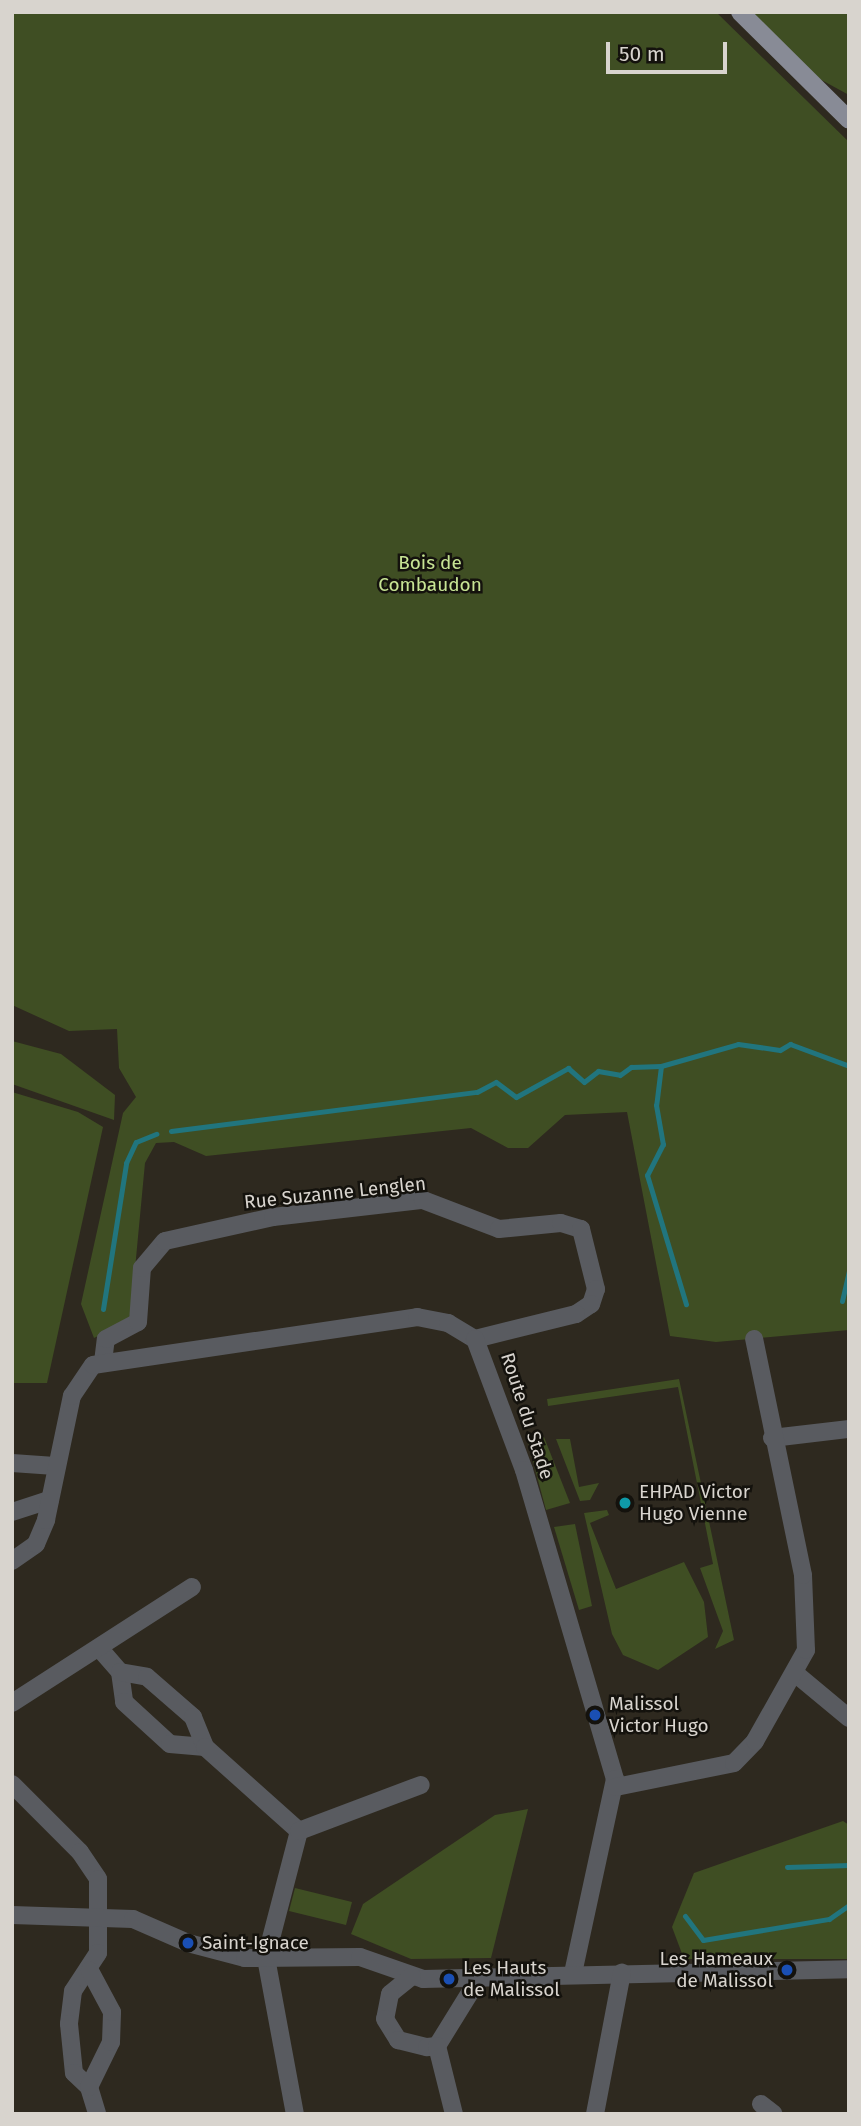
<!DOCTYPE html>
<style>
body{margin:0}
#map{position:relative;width:861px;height:2126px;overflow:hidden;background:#2e291f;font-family:"Fira Sans",sans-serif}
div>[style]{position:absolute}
.green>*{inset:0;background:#3f4e23}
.stream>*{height:5px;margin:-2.5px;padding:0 2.5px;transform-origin:2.5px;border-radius:2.5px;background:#21757e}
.minor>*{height:18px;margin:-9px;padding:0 9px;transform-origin:9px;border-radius:9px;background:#595b60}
.major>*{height:18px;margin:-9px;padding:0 9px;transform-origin:9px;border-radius:9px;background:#888b96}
.dots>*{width:19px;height:19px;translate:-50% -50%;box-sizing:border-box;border:4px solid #14120d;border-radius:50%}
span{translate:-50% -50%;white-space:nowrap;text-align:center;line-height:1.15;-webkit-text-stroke:5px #14120d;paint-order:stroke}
.park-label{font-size:19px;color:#c7e494}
.street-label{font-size:19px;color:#d8d4ce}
.poi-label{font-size:19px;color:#d8d4ce}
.left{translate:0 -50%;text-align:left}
.right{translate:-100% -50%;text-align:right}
.frame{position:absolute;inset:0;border:14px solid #d8d4ce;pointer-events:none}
.scale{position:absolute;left:606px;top:42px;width:121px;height:32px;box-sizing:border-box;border:4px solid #d8d4ce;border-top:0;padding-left:9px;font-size:21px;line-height:24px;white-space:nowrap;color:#d8d4ce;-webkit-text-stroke:5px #14120d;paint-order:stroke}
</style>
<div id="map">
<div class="green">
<div style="clip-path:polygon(12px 12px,716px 12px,849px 142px,849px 1330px,716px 1342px,670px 1336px,627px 1112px,565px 1115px,528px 1148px,508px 1148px,471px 1128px,206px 1156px,174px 1142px,156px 1143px,145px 1163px,131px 1311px,128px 1322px,94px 1338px,81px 1304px,123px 1113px,136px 1097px,119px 1068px,117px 1029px,69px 1031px,12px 1005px)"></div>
<div style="clip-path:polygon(752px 12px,849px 12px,849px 95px,816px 77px)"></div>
<div style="clip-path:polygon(12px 1041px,61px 1054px,115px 1095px,114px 1120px,12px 1084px)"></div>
<div style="clip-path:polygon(12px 1092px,78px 1112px,103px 1127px,47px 1383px,12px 1383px)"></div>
<div style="clip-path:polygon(679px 1379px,734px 1640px,715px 1649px,723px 1631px,700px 1568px,713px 1564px,678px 1387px,548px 1406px,547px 1399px)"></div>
<div style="clip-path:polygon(544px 1437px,570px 1503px,546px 1510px,527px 1439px)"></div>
<div style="clip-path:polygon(556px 1439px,570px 1439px,579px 1487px,599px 1483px,590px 1500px,580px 1501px)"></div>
<div style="clip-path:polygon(607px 1510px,609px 1515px,590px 1523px,616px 1589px,684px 1562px,704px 1602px,708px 1637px,658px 1670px,623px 1655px,612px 1634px,584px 1513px)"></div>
<div style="clip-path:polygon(575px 1524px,592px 1606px,579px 1610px,554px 1527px)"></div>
<div style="clip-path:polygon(528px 1809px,491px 1958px,411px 1959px,351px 1934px,363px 1904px,495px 1815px)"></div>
<div style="clip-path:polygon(843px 1821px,849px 1825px,849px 1959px,684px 1959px,672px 1927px,694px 1873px)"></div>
<div style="clip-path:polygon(295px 1888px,352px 1902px,346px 1925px,289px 1911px)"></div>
</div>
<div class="stream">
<div style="left:661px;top:1066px;width:39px;rotate:97deg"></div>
<div style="left:656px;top:1105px;width:40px;rotate:80deg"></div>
<div style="left:663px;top:1144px;width:35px;rotate:117deg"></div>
<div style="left:647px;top:1175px;width:135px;rotate:73.2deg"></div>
<div style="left:171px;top:1131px;width:308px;rotate:-7.3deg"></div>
<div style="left:477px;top:1092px;width:21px;rotate:-28deg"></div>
<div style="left:496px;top:1082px;width:25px;rotate:37deg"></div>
<div style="left:516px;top:1097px;width:60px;rotate:-29.1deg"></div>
<div style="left:568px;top:1068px;width:21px;rotate:41deg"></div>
<div style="left:584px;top:1082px;width:18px;rotate:-38deg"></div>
<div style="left:598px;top:1071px;width:22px;rotate:10deg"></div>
<div style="left:620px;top:1075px;width:14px;rotate:-36deg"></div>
<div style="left:631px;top:1067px;width:30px;rotate:-2deg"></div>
<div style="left:661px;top:1066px;width:80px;rotate:-15.9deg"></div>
<div style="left:738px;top:1044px;width:42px;rotate:8.1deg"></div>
<div style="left:780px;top:1050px;width:12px;rotate:-31deg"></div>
<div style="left:790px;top:1044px;width:63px;rotate:20.4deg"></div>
<div style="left:842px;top:1301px;width:32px;rotate:-77deg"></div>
<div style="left:103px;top:1309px;width:148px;rotate:-81deg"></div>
<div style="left:126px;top:1163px;width:23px;rotate:-65deg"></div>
<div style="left:136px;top:1142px;width:22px;rotate:-22deg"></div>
<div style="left:787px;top:1867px;width:62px;rotate:-1.8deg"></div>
<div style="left:685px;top:1916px;width:30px;rotate:53deg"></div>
<div style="left:703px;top:1940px;width:128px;rotate:-9.5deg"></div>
<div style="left:829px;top:1919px;width:24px;rotate:-35deg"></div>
</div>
<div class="minor">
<div style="left:103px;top:1362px;width:23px;rotate:-83deg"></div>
<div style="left:106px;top:1339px;width:36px;rotate:-28deg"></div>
<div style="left:138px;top:1322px;width:54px;rotate:-85.8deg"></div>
<div style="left:142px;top:1268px;width:35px;rotate:-50deg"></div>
<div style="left:165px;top:1241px;width:111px;rotate:-12.5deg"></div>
<div style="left:273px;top:1217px;width:151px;rotate:-6.5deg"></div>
<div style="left:423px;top:1200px;width:81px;rotate:20.9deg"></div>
<div style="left:499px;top:1229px;width:62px;rotate:-5.5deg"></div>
<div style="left:561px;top:1223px;width:21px;rotate:17deg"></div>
<div style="left:581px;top:1229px;width:62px;rotate:76deg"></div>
<div style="left:596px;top:1289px;width:16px;rotate:108deg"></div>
<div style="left:591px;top:1304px;width:18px;rotate:146deg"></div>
<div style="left:576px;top:1314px;width:104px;rotate:166.1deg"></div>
<div style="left:772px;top:1438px;width:78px;rotate:-6.7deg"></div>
<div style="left:12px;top:1463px;width:43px;rotate:4deg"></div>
<div style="left:12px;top:1512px;width:40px;rotate:-18deg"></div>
<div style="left:12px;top:1561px;width:29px;rotate:-35deg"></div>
<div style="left:36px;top:1544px;width:26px;rotate:-67deg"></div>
<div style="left:46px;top:1520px;width:127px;rotate:-78.2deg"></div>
<div style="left:72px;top:1396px;width:37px;rotate:-56deg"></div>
<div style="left:93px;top:1365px;width:328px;rotate:-8.4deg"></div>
<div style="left:417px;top:1317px;width:32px;rotate:11deg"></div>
<div style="left:448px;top:1323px;width:31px;rotate:31deg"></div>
<div style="left:475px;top:1339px;width:140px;rotate:69.5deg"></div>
<div style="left:524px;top:1470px;width:322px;rotate:73.6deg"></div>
<div style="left:615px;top:1779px;width:199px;rotate:102.2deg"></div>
<div style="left:100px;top:1649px;width:30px;rotate:49deg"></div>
<div style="left:120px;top:1672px;width:30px;rotate:82deg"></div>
<div style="left:124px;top:1702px;width:62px;rotate:42.4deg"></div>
<div style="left:170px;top:1744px;width:35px;rotate:5deg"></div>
<div style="left:120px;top:1672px;width:27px;rotate:10deg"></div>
<div style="left:147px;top:1677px;width:61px;rotate:41deg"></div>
<div style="left:193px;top:1717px;width:32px;rotate:68deg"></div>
<div style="left:205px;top:1747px;width:126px;rotate:41.8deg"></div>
<div style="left:299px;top:1831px;width:131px;rotate:104.6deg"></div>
<div style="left:266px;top:1958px;width:159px;rotate:79.5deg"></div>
<div style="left:796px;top:1674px;width:69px;rotate:39.7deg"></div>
<div style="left:12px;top:1703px;width:214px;rotate:-32.8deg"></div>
<div style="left:12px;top:1784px;width:96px;rotate:45deg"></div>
<div style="left:80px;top:1852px;width:32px;rotate:56deg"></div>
<div style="left:98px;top:1879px;width:74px;rotate:90deg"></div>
<div style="left:98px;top:1953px;width:45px;rotate:123.3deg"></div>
<div style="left:73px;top:1991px;width:33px;rotate:97deg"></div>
<div style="left:69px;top:2024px;width:49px;rotate:84.2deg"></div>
<div style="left:74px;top:2073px;width:21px;rotate:43deg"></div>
<div style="left:89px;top:2087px;width:28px;rotate:73deg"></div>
<div style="left:616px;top:1787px;width:120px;rotate:-11.5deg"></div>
<div style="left:734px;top:1763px;width:30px;rotate:-46deg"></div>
<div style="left:755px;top:1741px;width:104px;rotate:-60.7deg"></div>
<div style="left:806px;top:1650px;width:75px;rotate:-92.3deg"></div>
<div style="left:803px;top:1575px;width:241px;rotate:-101.7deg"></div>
<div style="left:299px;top:1831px;width:130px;rotate:-20.7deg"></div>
<div style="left:12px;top:1915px;width:121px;rotate:1.9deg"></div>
<div style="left:133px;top:1919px;width:60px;rotate:23.6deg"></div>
<div style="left:188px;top:1943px;width:59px;rotate:14.7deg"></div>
<div style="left:245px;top:1958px;width:115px;rotate:-0.5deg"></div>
<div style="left:360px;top:1957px;width:67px;rotate:19.2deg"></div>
<div style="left:423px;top:1979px;width:426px;rotate:-1.3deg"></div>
<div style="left:412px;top:1976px;width:28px;rotate:141deg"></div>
<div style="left:390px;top:1994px;width:25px;rotate:101deg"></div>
<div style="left:385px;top:2019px;width:25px;rotate:58deg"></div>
<div style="left:398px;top:2040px;width:30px;rotate:14deg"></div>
<div style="left:427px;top:2047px;width:10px;rotate:-6deg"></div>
<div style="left:437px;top:2046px;width:80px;rotate:-58.3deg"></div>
<div style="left:437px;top:2046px;width:70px;rotate:76deg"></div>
<div style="left:89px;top:2087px;width:50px;rotate:-63.9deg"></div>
<div style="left:111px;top:2042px;width:30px;rotate:-88deg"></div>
<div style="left:112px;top:2012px;width:47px;rotate:-118.2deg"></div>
<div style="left:761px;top:2104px;width:16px;rotate:38deg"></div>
<div style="left:595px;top:2114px;width:144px;rotate:-79.2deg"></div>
</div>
<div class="major">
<div style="left:740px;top:12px;width:153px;rotate:44.7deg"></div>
</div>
<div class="dots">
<div style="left:625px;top:1503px;background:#0f9aa8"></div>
<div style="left:595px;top:1715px;background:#1a4fb4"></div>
<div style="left:188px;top:1943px;background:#1a4fb4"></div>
<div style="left:787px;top:1970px;background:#1a4fb4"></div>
<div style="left:449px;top:1979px;background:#1a4fb4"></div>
</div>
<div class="park-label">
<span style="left:430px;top:574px">Bois de<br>Combaudon</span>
</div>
<div class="street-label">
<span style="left:335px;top:1193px;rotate:-6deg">Rue Suzanne Lenglen</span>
<span style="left:527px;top:1416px;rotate:72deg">Route du Stade</span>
</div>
<div class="poi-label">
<span class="left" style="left:639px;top:1503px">EHPAD Victor<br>Hugo Vienne</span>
<span class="left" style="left:609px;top:1715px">Malissol<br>Victor Hugo</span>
<span class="left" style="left:202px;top:1943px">Saint-Ignace</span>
<span class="right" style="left:773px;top:1970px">Les Hameaux<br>de Malissol</span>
<span class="left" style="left:463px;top:1979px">Les Hauts<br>de Malissol</span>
</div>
<div class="frame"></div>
<div class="scale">50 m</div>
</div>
